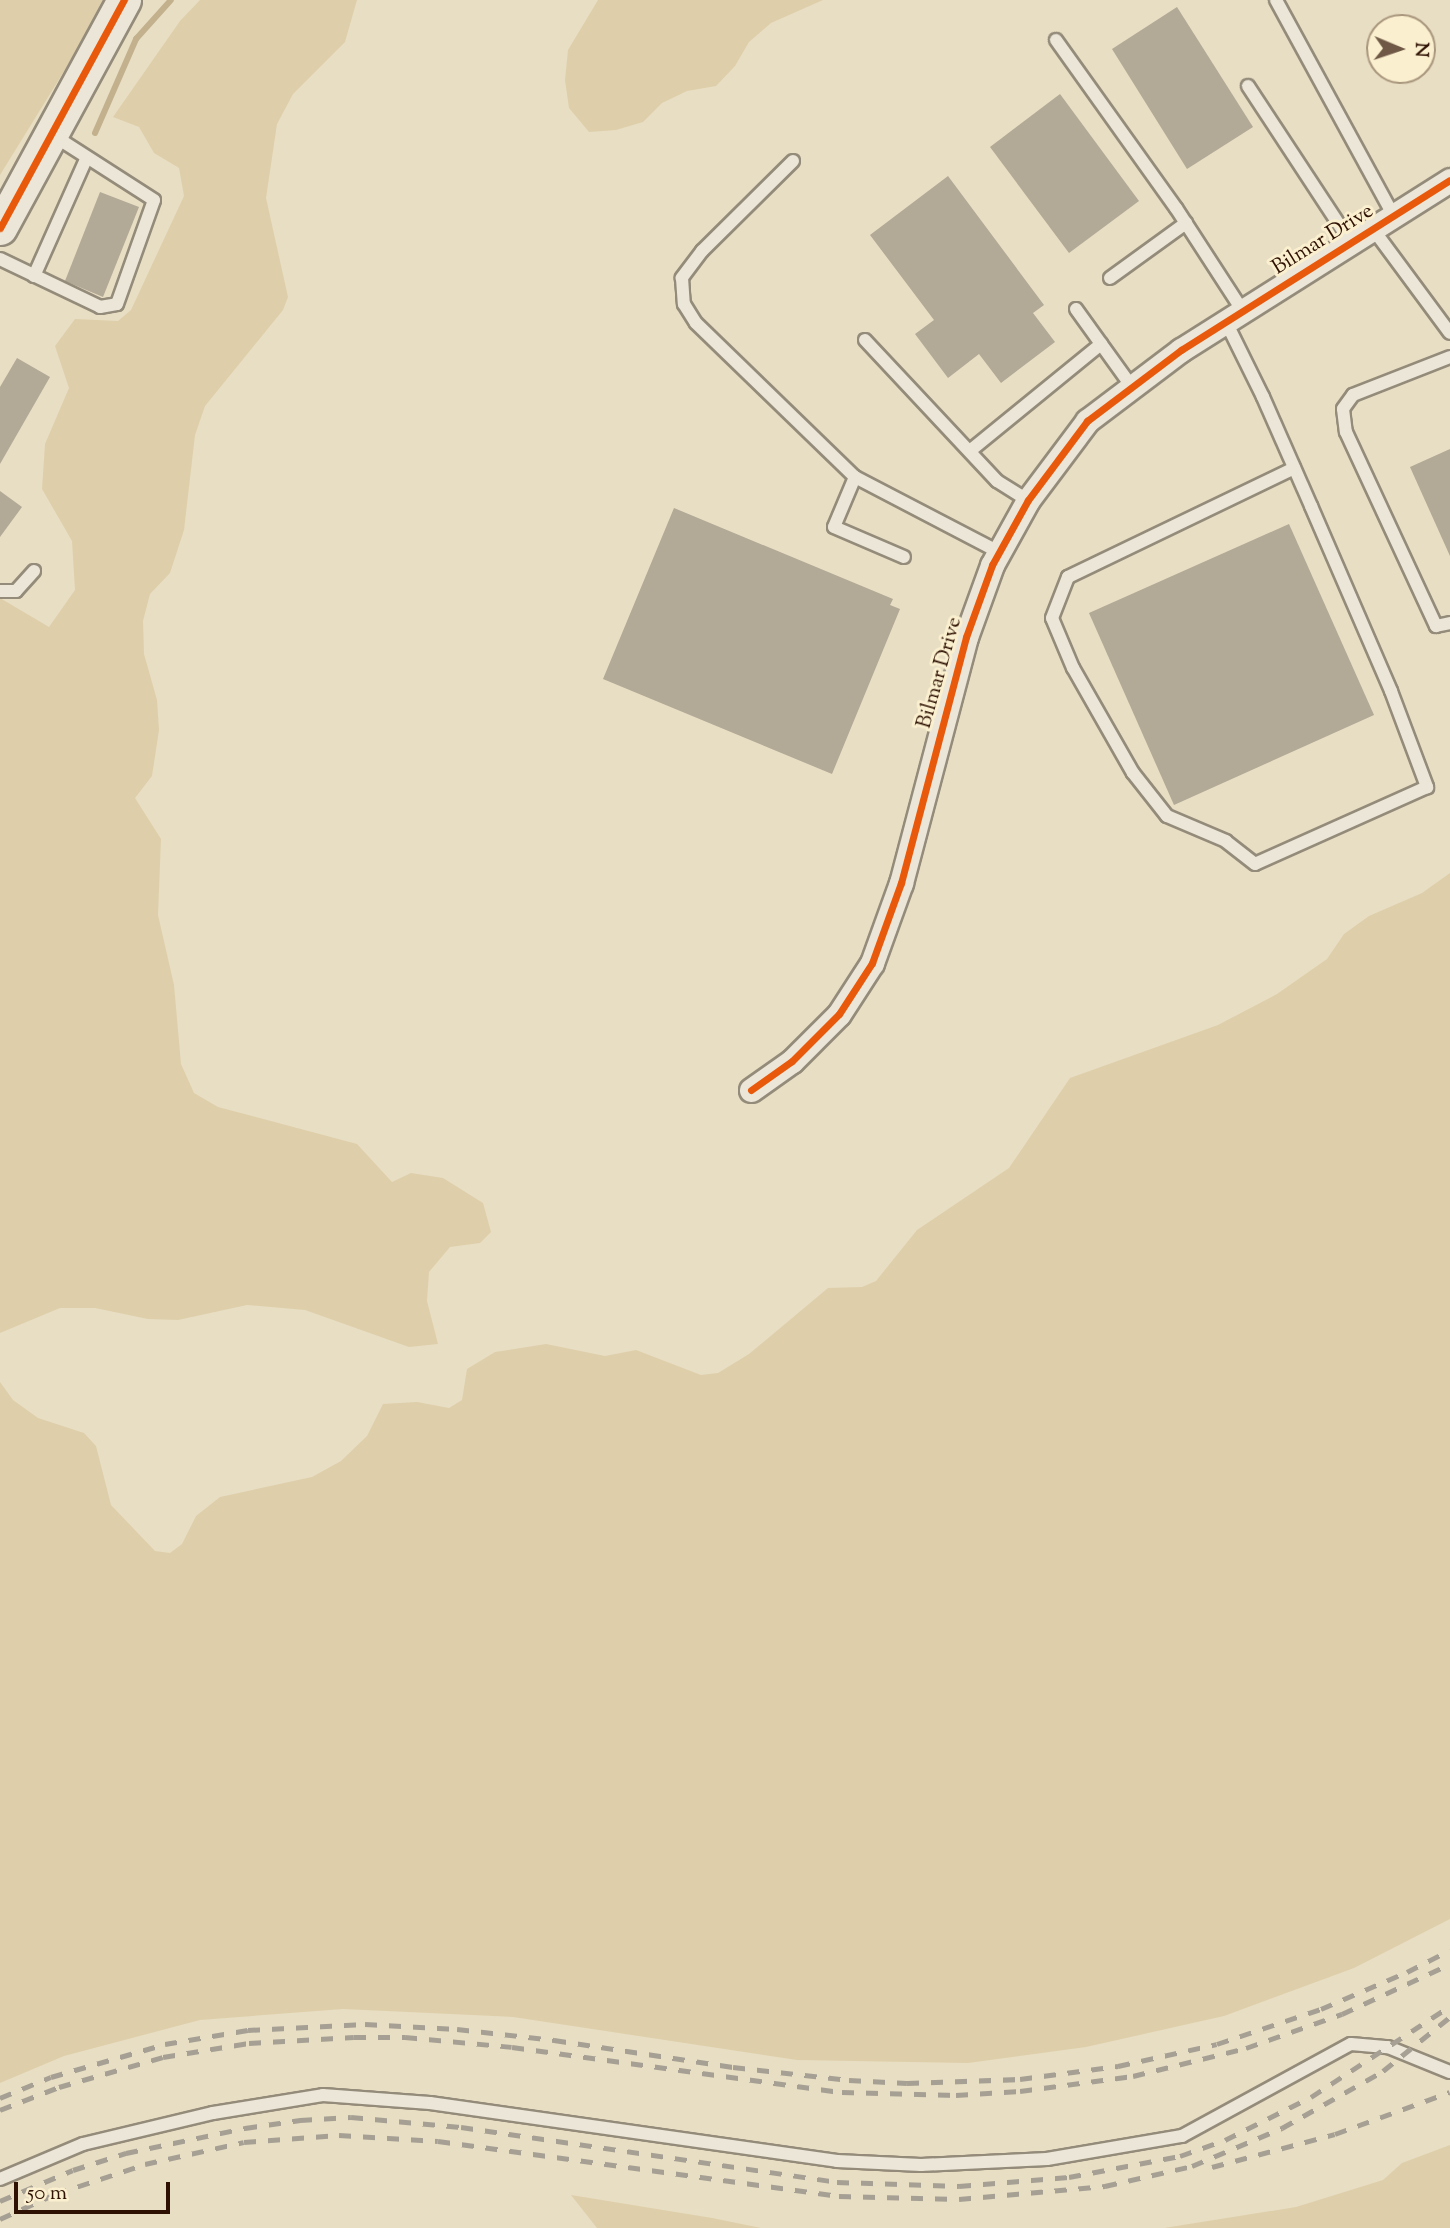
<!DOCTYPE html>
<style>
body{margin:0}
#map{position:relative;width:1450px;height:2228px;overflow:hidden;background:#e8dec3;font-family:"Sorts Mill Goudy",serif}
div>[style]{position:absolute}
.green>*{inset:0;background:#decfaa}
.stream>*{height:6px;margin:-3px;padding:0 3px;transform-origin:3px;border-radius:3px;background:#c3b18e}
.building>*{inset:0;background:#b2a996}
.roads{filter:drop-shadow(2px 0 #948b7a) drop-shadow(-2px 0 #948b7a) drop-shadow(0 2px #948b7a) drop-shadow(0 -2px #948b7a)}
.lane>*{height:12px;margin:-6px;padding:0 6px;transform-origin:6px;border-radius:6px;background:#ebe6d8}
.street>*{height:23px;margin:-11.5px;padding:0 11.5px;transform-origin:11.5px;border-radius:11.5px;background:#ebe6d8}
.secondary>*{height:33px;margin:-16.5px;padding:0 16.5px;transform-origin:16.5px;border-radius:16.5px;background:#ebe6d8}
.rail>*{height:5px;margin-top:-2.5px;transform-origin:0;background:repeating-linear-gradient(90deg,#a69f93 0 12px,transparent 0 24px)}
.cycleway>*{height:7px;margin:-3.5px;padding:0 3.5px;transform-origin:3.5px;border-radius:3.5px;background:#e8590c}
span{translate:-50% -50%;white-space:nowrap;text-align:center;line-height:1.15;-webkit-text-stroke:6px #faefce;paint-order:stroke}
.street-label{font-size:21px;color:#2e1103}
.north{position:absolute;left:1366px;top:14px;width:70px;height:70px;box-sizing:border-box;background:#faefce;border:2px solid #a8967d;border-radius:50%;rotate:92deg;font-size:19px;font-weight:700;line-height:28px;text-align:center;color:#2e1103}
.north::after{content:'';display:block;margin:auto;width:24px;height:32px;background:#6f5946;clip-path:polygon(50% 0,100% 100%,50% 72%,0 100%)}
.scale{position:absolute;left:14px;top:2182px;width:156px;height:32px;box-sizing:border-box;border:4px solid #2e1103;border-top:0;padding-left:9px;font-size:21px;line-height:24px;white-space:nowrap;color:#2e1103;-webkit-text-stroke:5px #faefce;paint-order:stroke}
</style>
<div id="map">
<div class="green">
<div style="clip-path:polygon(0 0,108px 0,0 175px)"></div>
<div style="clip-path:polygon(200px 0,357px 0,345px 42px,293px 94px,277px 124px,266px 198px,288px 297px,283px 310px,205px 406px,195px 435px,184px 530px,170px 573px,150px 594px,143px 621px,144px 654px,157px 700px,159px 730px,152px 776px,135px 798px,161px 839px,158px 915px,174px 985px,181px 1064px,194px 1093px,218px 1107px,357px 1144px,392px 1182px,411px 1173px,443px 1178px,483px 1203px,491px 1232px,480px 1243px,450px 1247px,429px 1272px,427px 1301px,438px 1344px,409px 1347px,305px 1310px,247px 1305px,178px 1320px,148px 1319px,95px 1308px,60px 1308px,0 1333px,0 598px,49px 627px,75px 590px,72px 541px,42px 489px,45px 444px,69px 388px,55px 346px,75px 319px,118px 321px,131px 310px,184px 196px,179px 168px,154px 153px,139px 127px,113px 117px,180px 21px)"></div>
<div style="clip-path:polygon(598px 0,823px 0,771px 23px,749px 42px,735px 66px,716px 86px,687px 91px,662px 103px,643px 122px,616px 130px,589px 132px,569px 108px,565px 80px,568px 50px)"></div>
<div style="clip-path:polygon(1450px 873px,1450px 1919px,1354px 1968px,1224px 2016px,1086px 2047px,968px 2063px,797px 2060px,513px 2017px,343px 2009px,200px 2020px,64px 2056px,0 2083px,0 1382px,13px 1400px,38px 1418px,84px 1433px,96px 1446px,111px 1505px,155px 1551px,170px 1553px,182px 1544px,196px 1516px,220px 1497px,312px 1477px,341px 1461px,367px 1436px,383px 1404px,417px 1402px,449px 1408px,462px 1400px,467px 1369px,495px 1352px,546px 1344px,605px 1356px,636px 1350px,701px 1375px,718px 1373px,749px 1354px,828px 1288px,862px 1287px,876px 1281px,917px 1230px,1009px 1168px,1070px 1078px,1218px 1025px,1277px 994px,1327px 959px,1344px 934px,1369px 916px,1422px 893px)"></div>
<div style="clip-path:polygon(1450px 2145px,1450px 2228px,1164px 2228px,1296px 2207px,1383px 2180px,1402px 2163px)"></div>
<div style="clip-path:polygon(571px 2195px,712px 2218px,761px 2228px,597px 2228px)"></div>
</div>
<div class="stream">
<div style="left:95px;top:133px;width:103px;rotate:-66.4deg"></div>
<div style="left:136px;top:39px;width:52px;rotate:-48.1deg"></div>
</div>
<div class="building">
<div style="clip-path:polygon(1177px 7px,1253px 127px,1187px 169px,1112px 49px)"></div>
<div style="clip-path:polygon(1060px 94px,1139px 201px,1069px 253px,990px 147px)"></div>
<div style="clip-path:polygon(948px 176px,1044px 305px,1033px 313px,1055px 342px,1001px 383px,979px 354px,948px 378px,915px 334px,934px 320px,870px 235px)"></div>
<div style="clip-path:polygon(100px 192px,139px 207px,103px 297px,65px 281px)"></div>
<div style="clip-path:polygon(17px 358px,50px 377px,0 464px,0 387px)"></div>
<div style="clip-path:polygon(1450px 449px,1450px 556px,1410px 467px)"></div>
<div style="clip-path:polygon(0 491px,22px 507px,0 537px)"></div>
<div style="clip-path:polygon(674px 508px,893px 599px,890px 605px,900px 609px,832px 774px,603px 679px)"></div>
<div style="clip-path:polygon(1289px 524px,1374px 715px,1174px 805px,1089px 613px)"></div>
</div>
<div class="roads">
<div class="lane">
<div style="left:1276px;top:0;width:246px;rotate:61.4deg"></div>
<div style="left:1056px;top:40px;width:206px;rotate:54.5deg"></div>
<div style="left:1176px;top:208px;width:123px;rotate:57deg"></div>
<div style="left:1248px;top:86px;width:188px;rotate:56.7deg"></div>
<div style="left:793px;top:161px;width:128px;rotate:135.3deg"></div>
<div style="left:702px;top:251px;width:34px;rotate:127deg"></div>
<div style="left:682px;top:278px;width:26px;rotate:86deg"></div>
<div style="left:684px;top:304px;width:22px;rotate:58deg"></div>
<div style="left:696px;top:323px;width:221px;rotate:44.1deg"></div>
<div style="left:855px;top:477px;width:162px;rotate:27.5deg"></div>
<div style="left:1373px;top:229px;width:129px;rotate:53.5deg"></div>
<div style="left:0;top:259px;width:111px;rotate:25.6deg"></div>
<div style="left:100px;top:307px;width:17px;rotate:-10deg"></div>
<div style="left:117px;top:304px;width:110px;rotate:-70.4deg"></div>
<div style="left:154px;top:200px;width:122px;rotate:-147.3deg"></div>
<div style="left:34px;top:276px;width:128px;rotate:-66deg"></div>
<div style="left:1110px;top:278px;width:94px;rotate:-35.9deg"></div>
<div style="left:1076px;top:309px;width:96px;rotate:54.3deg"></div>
<div style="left:1226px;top:322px;width:84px;rotate:63.7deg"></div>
<div style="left:1263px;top:397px;width:119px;rotate:66.2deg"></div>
<div style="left:1311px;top:506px;width:202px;rotate:66.6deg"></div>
<div style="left:1391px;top:691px;width:103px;rotate:69.4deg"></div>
<div style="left:1427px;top:787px;width:188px;rotate:155.9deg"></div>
<div style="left:1255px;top:864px;width:37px;rotate:-142deg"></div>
<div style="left:1226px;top:841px;width:64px;rotate:-157deg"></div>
<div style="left:1167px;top:816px;width:55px;rotate:-128.3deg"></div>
<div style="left:1133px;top:773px;width:121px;rotate:-119.7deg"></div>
<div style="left:1073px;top:668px;width:54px;rotate:-112.8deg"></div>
<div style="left:1052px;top:618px;width:44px;rotate:-68.7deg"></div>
<div style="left:1068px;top:577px;width:251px;rotate:-25.7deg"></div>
<div style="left:865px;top:340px;width:193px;rotate:46.9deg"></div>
<div style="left:997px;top:481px;width:36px;rotate:32deg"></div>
<div style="left:1450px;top:357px;width:104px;rotate:158.6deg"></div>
<div style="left:1353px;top:395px;width:17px;rotate:126deg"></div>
<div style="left:1343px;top:409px;width:23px;rotate:83deg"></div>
<div style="left:1346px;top:432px;width:214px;rotate:65.1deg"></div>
<div style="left:1436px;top:626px;width:14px;rotate:-12deg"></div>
<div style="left:971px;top:450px;width:168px;rotate:-39.2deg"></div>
<div style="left:855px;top:477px;width:54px;rotate:112.8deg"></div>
<div style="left:834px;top:527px;width:76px;rotate:23.2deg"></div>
<div style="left:0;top:591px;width:16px"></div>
<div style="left:16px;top:591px;width:27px;rotate:-48deg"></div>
<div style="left:0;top:2179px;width:90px;rotate:-22.9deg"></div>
<div style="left:83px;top:2144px;width:134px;rotate:-13.4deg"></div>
<div style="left:213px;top:2113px;width:111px;rotate:-9.3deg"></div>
<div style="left:323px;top:2095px;width:107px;rotate:4.3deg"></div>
<div style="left:430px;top:2103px;width:411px;rotate:8.1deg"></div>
<div style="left:837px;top:2161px;width:84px;rotate:2.7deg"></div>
<div style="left:921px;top:2165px;width:126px;rotate:-2.7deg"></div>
<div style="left:1047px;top:2159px;width:137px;rotate:-9.7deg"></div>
<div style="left:1182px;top:2136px;width:192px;rotate:-28.6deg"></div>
<div style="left:1351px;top:2044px;width:37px;rotate:5deg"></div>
<div style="left:1388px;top:2047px;width:67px;rotate:22deg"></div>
</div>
<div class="street">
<div style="left:751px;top:1090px;width:50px;rotate:-35.3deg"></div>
<div style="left:792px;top:1061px;width:66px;rotate:-45deg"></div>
<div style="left:839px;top:1014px;width:61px;rotate:-57.1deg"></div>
<div style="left:872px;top:963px;width:85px;rotate:-70.1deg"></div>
<div style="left:901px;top:883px;width:254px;rotate:-75.2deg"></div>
<div style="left:966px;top:637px;width:77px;rotate:-70.1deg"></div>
<div style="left:992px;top:565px;width:74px;rotate:-61deg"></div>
<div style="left:1028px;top:500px;width:99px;rotate:-53.2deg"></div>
<div style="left:1087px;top:421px;width:118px;rotate:-37.1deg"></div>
<div style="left:1181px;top:350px;width:318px;rotate:-32.3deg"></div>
</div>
<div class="secondary">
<div style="left:0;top:228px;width:260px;rotate:-61.5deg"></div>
</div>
</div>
<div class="rail">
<div style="left:0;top:2098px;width:55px;rotate:-22.4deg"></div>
<div style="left:51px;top:2077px;width:119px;rotate:-16.1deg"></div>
<div style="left:165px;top:2044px;width:84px;rotate:-9.6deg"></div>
<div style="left:248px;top:2030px;width:117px;rotate:-2.9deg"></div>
<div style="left:365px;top:2024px;width:92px;rotate:3.1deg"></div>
<div style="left:457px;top:2029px;width:98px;rotate:6.5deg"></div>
<div style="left:554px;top:2040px;width:181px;rotate:8.6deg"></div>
<div style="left:733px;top:2067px;width:117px;rotate:6.4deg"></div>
<div style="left:849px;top:2080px;width:58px;rotate:3deg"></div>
<div style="left:907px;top:2083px;width:113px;rotate:-2deg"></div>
<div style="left:1020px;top:2079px;width:99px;rotate:-7.6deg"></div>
<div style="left:1118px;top:2066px;width:101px;rotate:-12.5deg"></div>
<div style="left:1217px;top:2044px;width:110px;rotate:-18.6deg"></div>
<div style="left:1321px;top:2009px;width:94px;rotate:-23.3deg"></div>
<div style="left:1407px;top:1972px;width:48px;rotate:-27.1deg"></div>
<div style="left:0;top:2110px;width:63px;rotate:-21.3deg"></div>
<div style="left:59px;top:2087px;width:108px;rotate:-16.1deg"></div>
<div style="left:163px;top:2057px;width:87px;rotate:-9.2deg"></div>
<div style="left:249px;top:2043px;width:105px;rotate:-3.3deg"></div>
<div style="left:354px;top:2037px;width:51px"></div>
<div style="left:405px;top:2037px;width:107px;rotate:5.3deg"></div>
<div style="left:512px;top:2047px;width:333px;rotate:7.8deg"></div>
<div style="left:842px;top:2092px;width:114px;rotate:1.5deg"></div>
<div style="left:956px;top:2095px;width:64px;rotate:-3.6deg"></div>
<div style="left:1020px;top:2091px;width:114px;rotate:-7.6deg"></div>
<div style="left:1133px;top:2076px;width:116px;rotate:-13.9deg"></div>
<div style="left:1246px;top:2048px;width:102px;rotate:-19.5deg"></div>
<div style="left:1342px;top:2014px;width:119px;rotate:-24.8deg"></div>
<div style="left:1212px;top:2167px;width:127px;rotate:-15deg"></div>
<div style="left:1335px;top:2134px;width:122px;rotate:-20.1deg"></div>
<div style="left:0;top:2201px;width:79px;rotate:-23deg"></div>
<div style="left:73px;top:2170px;width:56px;rotate:-17.8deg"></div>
<div style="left:126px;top:2153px;width:122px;rotate:-11.9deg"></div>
<div style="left:245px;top:2128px;width:56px;rotate:-8.3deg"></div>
<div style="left:300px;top:2120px;width:51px;rotate:-3.4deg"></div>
<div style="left:351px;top:2117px;width:110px;rotate:5.2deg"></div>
<div style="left:461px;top:2127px;width:380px;rotate:8.3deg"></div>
<div style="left:837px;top:2182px;width:122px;rotate:1.9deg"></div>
<div style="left:959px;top:2186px;width:110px;rotate:-4.7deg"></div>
<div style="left:1069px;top:2177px;width:113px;rotate:-10.7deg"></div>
<div style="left:1180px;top:2156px;width:48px;rotate:-19.6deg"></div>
<div style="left:1225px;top:2140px;width:96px;rotate:-26.6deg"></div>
<div style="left:1311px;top:2097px;width:166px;rotate:-33.2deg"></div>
<div style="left:0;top:2219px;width:60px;rotate:-24.4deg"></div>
<div style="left:55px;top:2194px;width:95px;rotate:-18.4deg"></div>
<div style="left:145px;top:2164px;width:101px;rotate:-12.5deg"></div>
<div style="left:244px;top:2142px;width:95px;rotate:-4.2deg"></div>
<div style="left:339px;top:2135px;width:99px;rotate:3.5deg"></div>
<div style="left:438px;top:2141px;width:405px;rotate:7.8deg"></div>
<div style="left:839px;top:2196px;width:120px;rotate:1.4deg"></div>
<div style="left:959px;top:2199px;width:147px;rotate:-5.1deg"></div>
<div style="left:1105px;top:2186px;width:89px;rotate:-12.9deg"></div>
<div style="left:1192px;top:2166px;width:98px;rotate:-22.9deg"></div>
<div style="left:1282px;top:2128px;width:116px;rotate:-29.4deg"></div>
<div style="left:1383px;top:2071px;width:86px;rotate:-38.9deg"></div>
</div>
<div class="cycleway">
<div style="left:0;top:228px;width:260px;rotate:-61.5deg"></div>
<div style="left:751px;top:1090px;width:50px;rotate:-35.3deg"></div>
<div style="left:792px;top:1061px;width:66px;rotate:-45deg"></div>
<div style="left:839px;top:1014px;width:61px;rotate:-57.1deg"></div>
<div style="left:872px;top:963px;width:85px;rotate:-70.1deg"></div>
<div style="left:901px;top:883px;width:254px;rotate:-75.2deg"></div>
<div style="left:966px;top:637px;width:77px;rotate:-70.1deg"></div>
<div style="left:992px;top:565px;width:74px;rotate:-61deg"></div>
<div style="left:1028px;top:500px;width:99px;rotate:-53.2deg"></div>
<div style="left:1087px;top:421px;width:118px;rotate:-37.1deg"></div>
<div style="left:1181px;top:350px;width:318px;rotate:-32.3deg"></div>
</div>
<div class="street-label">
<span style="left:1323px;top:240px;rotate:-32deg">Bilmar Drive</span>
<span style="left:940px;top:673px;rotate:-74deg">Bilmar Drive</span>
</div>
<div class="north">N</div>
<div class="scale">50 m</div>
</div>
